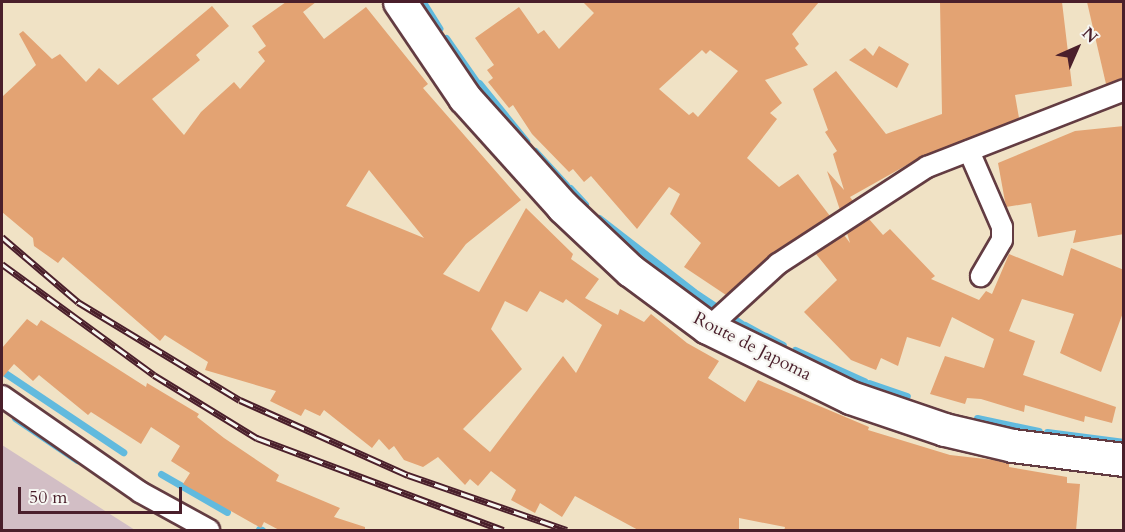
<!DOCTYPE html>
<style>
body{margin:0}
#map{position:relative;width:1125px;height:532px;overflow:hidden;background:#f0e2c5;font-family:Cardo,serif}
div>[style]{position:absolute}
.industrial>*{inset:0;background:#d2bec5}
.stream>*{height:7px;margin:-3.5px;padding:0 3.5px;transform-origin:3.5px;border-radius:3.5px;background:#61bade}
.building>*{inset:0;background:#e3a373}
.roads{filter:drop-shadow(2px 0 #633c42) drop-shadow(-2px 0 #633c42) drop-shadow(0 2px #633c42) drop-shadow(0 -2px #633c42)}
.street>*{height:20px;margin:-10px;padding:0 10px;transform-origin:10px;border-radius:10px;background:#fff}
.primary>*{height:32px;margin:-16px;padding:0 16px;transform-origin:16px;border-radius:16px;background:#fff}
.rail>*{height:7px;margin-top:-3.5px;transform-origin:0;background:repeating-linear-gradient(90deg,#f6f6f2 0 14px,#4a1f2b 0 28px);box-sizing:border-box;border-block:2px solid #4a1f2b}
span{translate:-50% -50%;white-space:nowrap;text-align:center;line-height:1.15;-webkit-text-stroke:4.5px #f6f6f2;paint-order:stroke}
.street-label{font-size:18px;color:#4a1f2b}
.frame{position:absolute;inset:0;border:3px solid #4a1f2b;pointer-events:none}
.north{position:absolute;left:1047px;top:18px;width:60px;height:60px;-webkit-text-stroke:4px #f6f6f2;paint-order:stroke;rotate:45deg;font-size:16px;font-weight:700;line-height:24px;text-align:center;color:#4a1f2b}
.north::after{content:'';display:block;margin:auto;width:21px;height:27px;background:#4a1f2b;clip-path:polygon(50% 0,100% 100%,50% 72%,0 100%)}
.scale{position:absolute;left:18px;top:487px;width:164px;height:27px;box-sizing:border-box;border:3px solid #4a1f2b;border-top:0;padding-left:8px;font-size:18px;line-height:21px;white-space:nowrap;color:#4a1f2b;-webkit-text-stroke:4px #f6f6f2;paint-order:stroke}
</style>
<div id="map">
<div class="industrial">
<div style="clip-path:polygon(2px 445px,135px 530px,2px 530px)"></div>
</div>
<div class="stream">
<div style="left:423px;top:2px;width:31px;rotate:58deg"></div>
<div style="left:446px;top:38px;width:52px;rotate:55.1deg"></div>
<div style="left:479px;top:83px;width:75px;rotate:51deg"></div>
<div style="left:535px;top:151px;width:46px;rotate:47.6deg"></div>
<div style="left:570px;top:188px;width:22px;rotate:47deg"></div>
<div style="left:599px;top:218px;width:119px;rotate:37.8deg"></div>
<div style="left:694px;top:292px;width:58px;rotate:33.7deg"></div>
<div style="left:745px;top:325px;width:21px;rotate:29deg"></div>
<div style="left:766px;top:336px;width:19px;rotate:28deg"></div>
<div style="left:795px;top:350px;width:76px;rotate:24.2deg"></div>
<div style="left:2px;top:371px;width:146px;rotate:33.8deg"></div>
<div style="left:869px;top:383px;width:40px;rotate:18.9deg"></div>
<div style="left:15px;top:418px;width:75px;rotate:34.1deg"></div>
<div style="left:977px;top:418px;width:63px;rotate:11.8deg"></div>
<div style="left:1047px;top:432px;width:78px;rotate:7.4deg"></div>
<div style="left:161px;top:474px;width:76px;rotate:29.9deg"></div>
<div style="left:259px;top:529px;width:3px;rotate:18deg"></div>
</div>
<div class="building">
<div style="clip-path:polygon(evenodd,286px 2px,316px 2px,303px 12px,324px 39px,366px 7px,428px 84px,423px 88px,521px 200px,466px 244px,443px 274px,479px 292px,526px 208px,573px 254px,571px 259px,599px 279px,585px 298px,618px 315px,620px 309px,644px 322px,651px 314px,687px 343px,719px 361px,708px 378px,745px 402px,758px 380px,869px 427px,868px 430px,950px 455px,994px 460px,1009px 464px,1009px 467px,1067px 477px,1067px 483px,1080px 484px,1076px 531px,784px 531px,785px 527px,739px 518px,739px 531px,640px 531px,575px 496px,562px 517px,540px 503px,535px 513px,511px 500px,516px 490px,491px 471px,478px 486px,470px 479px,465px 485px,438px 457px,423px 467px,404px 460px,394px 446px,389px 450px,379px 439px,372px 448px,324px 410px,320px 416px,305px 409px,301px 416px,270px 401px,276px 391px,205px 370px,208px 362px,165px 335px,160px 341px,63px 257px,58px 263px,34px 246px,33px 238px,2px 212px,2px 97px,36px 65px,19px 34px,23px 31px,52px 59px,60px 54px,86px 82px,99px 68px,118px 85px,212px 6px,229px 26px,196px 55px,200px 60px,152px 99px,184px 135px,201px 112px,234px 82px,240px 89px,265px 61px,258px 52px,266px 46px,252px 26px,286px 2px,369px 170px,424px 238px,346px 206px,369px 170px,286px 2px,540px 291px,563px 303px,566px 299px,602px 325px,576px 373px,563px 356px,490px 452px,463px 429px,522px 369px,491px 329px,505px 301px,527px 312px,540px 291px)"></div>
<div style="clip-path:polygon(evenodd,583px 2px,819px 2px,792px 34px,799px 44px,795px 48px,808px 65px,765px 80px,782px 103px,770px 113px,777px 119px,747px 158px,779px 187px,798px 174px,830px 216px,771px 254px,726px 295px,684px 267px,701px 243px,670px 214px,680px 194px,669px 187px,637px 229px,591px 176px,584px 182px,573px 169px,569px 172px,532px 134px,513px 105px,509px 108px,488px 82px,493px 78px,487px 70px,494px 65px,475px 38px,519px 7px,538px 34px,544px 30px,559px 49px,594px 13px,583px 2px,702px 50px,706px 54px,710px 50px,738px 71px,698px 117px,693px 112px,689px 115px,659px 89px,702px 50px)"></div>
<div style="clip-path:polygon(940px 2px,1062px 2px,1072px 86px,1015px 95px,1019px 118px,921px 157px,850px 197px,853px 201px,840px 210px,827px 171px,844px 190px,833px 154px,837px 151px,825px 132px,828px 130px,813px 89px,836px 71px,886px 134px,942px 114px)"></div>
<div style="clip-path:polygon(1087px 2px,1124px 2px,1124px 78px,1106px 84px)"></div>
<div style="clip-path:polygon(879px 46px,909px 64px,897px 88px,849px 60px,865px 48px,873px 56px)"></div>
<div style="clip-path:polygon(1124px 126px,1124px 234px,1073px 243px,1076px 230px,1038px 237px,1031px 203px,1006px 207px,998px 163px,1075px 131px)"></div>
<div style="clip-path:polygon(869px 219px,883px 235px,890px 229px,935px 276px,931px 279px,979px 300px,986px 291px,992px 294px,1009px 254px,1063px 276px,1071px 248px,1124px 270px,1124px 310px,1101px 372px,1060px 353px,1074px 314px,1022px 299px,1009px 331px,1035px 341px,1023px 375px,1116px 407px,1112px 423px,1085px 416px,1084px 422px,1025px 405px,1024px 412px,981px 399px,967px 398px,965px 404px,930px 394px,945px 356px,984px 368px,994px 339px,952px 317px,940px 347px,907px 337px,898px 366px,881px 358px,876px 370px,851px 360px,804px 312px,837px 280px,816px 254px,844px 235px,850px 243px,847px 233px)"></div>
<div style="clip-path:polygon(27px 319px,37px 326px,41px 320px,146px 387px,147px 383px,199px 414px,197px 417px,224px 438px,279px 475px,276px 481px,340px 508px,334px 517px,365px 527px,365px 531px,281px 531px,264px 522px,261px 528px,183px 484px,190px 473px,171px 461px,180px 446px,151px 427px,141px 444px,91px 412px,88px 415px,39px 375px,33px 381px,14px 364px,2px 378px,2px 348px)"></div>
</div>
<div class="roads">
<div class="street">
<div style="left:969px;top:151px;width:83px;rotate:66.5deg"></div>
<div style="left:1002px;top:227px;width:13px;rotate:90deg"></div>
<div style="left:1002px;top:240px;width:42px;rotate:120.3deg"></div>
<div style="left:708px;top:328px;width:95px;rotate:-42.4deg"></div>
<div style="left:778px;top:264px;width:178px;rotate:-33.1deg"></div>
<div style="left:927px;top:167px;width:212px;rotate:-21.3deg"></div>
<div style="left:2px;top:396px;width:168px;rotate:34.8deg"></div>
<div style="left:140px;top:492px;width:79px;rotate:28.8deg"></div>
</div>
<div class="primary">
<div style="left:400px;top:2px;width:116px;rotate:55.9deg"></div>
<div style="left:465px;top:98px;width:147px;rotate:48deg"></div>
<div style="left:563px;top:207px;width:93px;rotate:43.3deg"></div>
<div style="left:631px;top:271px;width:96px;rotate:36.5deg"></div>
<div style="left:708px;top:328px;width:159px;rotate:26.1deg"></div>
<div style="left:851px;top:398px;width:99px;rotate:18.8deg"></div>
<div style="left:945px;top:430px;width:70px;rotate:13.2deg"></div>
<div style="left:1013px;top:446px;width:112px;rotate:7.2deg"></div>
</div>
</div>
<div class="rail">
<div style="left:2px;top:237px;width:100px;rotate:40.5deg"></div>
<div style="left:78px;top:302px;width:189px;rotate:31.2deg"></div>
<div style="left:240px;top:400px;width:184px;rotate:24.1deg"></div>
<div style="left:408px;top:475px;width:168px;rotate:19.1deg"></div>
<div style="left:2px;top:264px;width:188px;rotate:36.1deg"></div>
<div style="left:154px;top:375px;width:121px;rotate:31.5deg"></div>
<div style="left:257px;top:438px;width:263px;rotate:20.5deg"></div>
</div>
<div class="street-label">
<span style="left:752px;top:347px;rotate:27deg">Route de Japoma</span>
</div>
<div class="frame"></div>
<div class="north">N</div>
<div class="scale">50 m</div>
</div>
